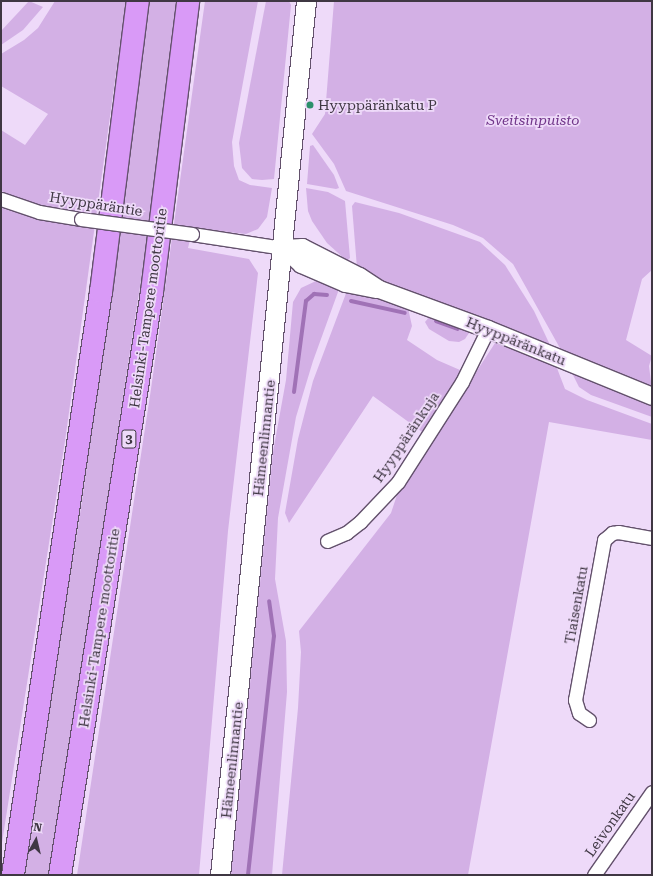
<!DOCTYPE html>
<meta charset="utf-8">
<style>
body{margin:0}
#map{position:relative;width:653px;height:876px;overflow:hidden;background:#eedaf9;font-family:"Roboto Serif",serif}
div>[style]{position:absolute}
.green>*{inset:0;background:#d3b0e5}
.stream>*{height:4px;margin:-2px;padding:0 2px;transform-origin:2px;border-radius:2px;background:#a072b6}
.roads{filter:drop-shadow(1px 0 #63516c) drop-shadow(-1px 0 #63516c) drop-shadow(0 1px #63516c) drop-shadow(0 -1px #63516c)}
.minor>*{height:13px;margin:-6.5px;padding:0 6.5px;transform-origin:6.5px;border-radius:6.5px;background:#fff}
.tertiary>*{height:17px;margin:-8.5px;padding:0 8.5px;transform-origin:8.5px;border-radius:8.5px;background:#fff}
.secondary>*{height:19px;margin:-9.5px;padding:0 9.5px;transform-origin:9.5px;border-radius:9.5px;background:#fff}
.motorway>*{height:22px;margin:-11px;padding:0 11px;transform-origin:11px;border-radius:11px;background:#d99af7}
.bridges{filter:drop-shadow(1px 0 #63516c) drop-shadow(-1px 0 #63516c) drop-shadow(0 1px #63516c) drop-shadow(0 -1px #63516c)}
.minor-bridge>*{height:13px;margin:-6.5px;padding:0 6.5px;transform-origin:6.5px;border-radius:6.5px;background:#fff}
.dots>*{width:11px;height:11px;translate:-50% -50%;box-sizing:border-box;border:2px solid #eedaf9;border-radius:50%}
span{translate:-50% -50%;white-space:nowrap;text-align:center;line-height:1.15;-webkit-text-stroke:3.5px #eedaf9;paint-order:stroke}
.shield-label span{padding:1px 3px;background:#eedaf9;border:1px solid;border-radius:3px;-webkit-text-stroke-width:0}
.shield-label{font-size:13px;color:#3f3743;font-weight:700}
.poi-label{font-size:14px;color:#3f3743}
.left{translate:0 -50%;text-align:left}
.park-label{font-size:14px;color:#703589;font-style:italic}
.street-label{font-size:14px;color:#3f3743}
.frame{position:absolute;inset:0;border:2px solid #3f3743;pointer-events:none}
.north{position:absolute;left:16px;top:820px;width:40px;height:40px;-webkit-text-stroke:3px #eedaf9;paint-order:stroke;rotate:8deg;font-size:11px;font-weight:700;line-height:16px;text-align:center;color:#3f3743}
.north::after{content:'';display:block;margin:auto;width:14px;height:18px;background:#3f3743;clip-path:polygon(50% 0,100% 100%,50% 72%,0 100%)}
</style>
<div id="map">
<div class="green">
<div style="clip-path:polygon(29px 1px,43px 7px,23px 30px,1px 45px,1px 31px)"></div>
<div style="clip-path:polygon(55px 1px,126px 1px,65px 441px,1px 849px,1px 208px,34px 218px,85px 225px,86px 213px,39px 205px,1px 191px,1px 130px,25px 145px,48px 114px,1px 86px,1px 54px,24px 40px,38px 28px)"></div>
<div style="clip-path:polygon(150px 1px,179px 1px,141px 280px,50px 875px,23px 875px,82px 501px)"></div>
<div style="clip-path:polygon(205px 1px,258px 1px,232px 142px,234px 166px,239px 180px,250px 185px,272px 188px,267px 217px,258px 229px,246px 234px,193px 228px,188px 248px,249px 259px,258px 273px,228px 531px,199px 875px,77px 875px,151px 389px)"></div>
<div style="clip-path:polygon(266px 1px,289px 1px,291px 5px,274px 179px,262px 180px,252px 179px,242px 168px,239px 143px)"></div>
<div style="clip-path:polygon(334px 1px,652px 1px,652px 270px,642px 279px,626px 340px,652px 356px,649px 366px,652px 390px,561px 350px,513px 264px,483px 238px,453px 225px,346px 191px,334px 164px,312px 134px,325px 114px)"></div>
<div style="clip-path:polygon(313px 145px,334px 175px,339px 188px,336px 189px,307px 184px,310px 146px)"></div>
<div style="clip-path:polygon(306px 188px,328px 192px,345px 201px,350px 258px,347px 261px,327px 243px,312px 221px,308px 211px)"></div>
<div style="clip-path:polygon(355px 202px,399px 213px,480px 242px,505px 265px,534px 311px,550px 345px,393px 287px,357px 268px,352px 206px)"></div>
<div style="clip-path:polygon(316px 281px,337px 286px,338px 292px,313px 361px,296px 417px,278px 518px,275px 579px,286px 641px,287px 692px,272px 875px,231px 875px,273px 452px,286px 380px,293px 302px,301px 288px)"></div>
<div style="clip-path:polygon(348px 288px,408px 308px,412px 326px,407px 340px,437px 360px,460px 370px,459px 381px,425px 434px,373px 396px,289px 523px,285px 513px,298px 439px,313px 381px)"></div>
<div style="clip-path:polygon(430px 316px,467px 329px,469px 333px,465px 339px,459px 342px,449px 341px,429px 329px,425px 322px)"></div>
<div style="clip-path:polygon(497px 340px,555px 363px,565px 389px,587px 400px,652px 424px,652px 440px,549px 422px,468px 875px,282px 875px,298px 708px,301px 652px,299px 631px,391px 513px,398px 492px)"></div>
<div style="clip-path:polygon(570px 369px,652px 404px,652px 417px,591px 395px,579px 387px)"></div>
</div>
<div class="stream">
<div style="left:351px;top:301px;width:55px;rotate:12.5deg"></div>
<div style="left:436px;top:321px;width:23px;rotate:20deg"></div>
<div style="left:294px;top:392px;width:92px;rotate:-82.5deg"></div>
<div style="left:306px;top:301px;width:11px;rotate:-41deg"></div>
<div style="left:314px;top:294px;width:13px;rotate:4deg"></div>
<div style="left:248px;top:875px;width:240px;rotate:-83.8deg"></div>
<div style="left:274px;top:636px;width:35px;rotate:-98deg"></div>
</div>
<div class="roads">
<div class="minor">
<div style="left:1px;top:199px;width:40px;rotate:18.9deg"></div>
<div style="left:39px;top:212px;width:43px;rotate:9.5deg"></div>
<div style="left:192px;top:234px;width:93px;rotate:8.7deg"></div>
<div style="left:327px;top:541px;width:21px;rotate:-23deg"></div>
<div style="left:346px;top:533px;width:18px;rotate:-38deg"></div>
<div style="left:360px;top:522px;width:55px;rotate:-46.5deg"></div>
<div style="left:398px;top:482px;width:119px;rotate:-57.4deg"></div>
<div style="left:462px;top:382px;width:59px;rotate:-63.9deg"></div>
<div style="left:589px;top:720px;width:12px;rotate:-145deg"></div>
<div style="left:579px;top:713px;width:14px;rotate:-107deg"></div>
<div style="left:575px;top:700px;width:163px;rotate:-79.7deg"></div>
<div style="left:604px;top:540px;width:11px;rotate:-41deg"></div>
<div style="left:612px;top:533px;width:6px;rotate:-9deg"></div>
<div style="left:618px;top:532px;width:35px;rotate:10deg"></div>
<div style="left:594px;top:875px;width:101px;rotate:-55.1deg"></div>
</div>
<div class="tertiary">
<div style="left:284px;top:248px;width:18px;rotate:-3deg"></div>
<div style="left:302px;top:247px;width:64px;rotate:27deg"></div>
<div style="left:359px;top:276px;width:24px;rotate:33deg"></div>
<div style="left:379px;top:289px;width:116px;rotate:20.2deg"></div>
<div style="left:488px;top:329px;width:177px;rotate:22.2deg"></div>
<div style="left:284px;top:248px;width:23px;rotate:43deg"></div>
<div style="left:301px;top:264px;width:48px;rotate:23.4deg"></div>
<div style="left:345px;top:283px;width:31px;rotate:11deg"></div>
</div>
<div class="secondary">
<div style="left:220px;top:875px;width:878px;rotate:-84.38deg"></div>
</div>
<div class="motorway">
<div style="left:13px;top:875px;width:590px;rotate:-81.42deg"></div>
<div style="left:101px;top:292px;width:293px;rotate:-82.8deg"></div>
<div style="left:60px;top:875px;width:590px;rotate:-81.03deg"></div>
<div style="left:152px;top:292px;width:293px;rotate:-82.9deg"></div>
</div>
</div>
<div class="bridges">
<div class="minor-bridge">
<div style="left:81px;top:219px;width:112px;rotate:7.7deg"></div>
</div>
</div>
<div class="dots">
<div style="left:310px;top:105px;background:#2c906b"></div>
</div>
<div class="shield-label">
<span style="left:129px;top:439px">3</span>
</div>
<div class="poi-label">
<span class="left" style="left:318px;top:105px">Hyyppäränkatu P</span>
</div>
<div class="park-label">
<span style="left:533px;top:120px">Sveitsinpuisto</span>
</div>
<div class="street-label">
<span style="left:96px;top:204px;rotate:9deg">Hyyppäräntie</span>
<span style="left:148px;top:308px;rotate:-82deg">Helsinki-Tampere moottoritie</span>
<span style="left:516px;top:341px;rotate:22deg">Hyyppäränkatu</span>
<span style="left:406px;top:437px;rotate:-56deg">Hyyppäränkuja</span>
<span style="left:264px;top:438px;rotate:-84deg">Hämeenlinnantie</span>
<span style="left:576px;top:605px;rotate:-80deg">Tiaisenkatu</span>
<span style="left:99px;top:628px;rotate:-81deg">Helsinki-Tampere moottoritie</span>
<span style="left:232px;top:760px;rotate:-84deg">Hämeenlinnantie</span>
<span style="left:610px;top:824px;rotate:-55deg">Leivonkatu</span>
</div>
<div class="frame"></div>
<div class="north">N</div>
</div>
